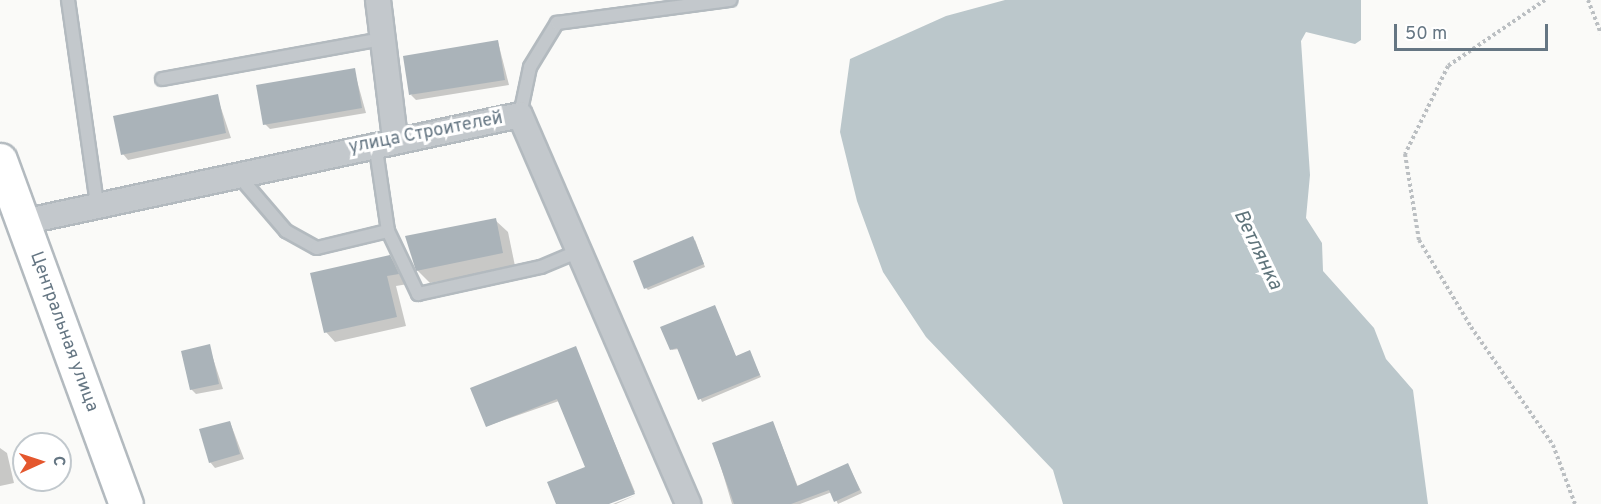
<!DOCTYPE html>
<meta charset="utf-8">
<style>
body{margin:0}
#map{position:relative;width:1601px;height:504px;overflow:hidden;background:#fafaf8;font-family:Overpass,sans-serif}
div>[style]{position:absolute}
.water>*{inset:0;background:#bbc7cb}
.shadow>*{inset:0;background:#0003}
.building>*{inset:0;background:#aab3b9}
.path>*{height:4px;margin-top:-2px;transform-origin:0;background:repeating-linear-gradient(90deg,#bbbfc2 0 3px,transparent 0 6px)}
.roads{filter:drop-shadow(2px 0 #b3babf) drop-shadow(-2px 0 #b3babf) drop-shadow(0 2px #b3babf) drop-shadow(0 -2px #b3babf)}
.lane>*{height:12px;margin:-6px;padding:0 6px;transform-origin:6px;border-radius:6px;background:#c3c8cc}
.street>*{height:24px;margin:-12px;padding:0 12px;transform-origin:12px;border-radius:12px;background:#c3c8cc}
.secondary>*{height:33px;margin:-16.5px;padding:0 16.5px;transform-origin:16.5px;border-radius:16.5px;background:#fff}
span{translate:-50% -50%;white-space:nowrap;text-align:center;line-height:1.15;-webkit-text-stroke:6px #fff;paint-order:stroke}
.street-label{font-size:18px;color:#657683}
.water-label{font-size:20px;color:#60757c;font-style:italic}
.north{position:absolute;left:12px;top:432px;width:60px;height:60px;box-sizing:border-box;background:#fff;border:2px solid #c1c8cd;border-radius:50%;rotate:87deg;font-size:16px;font-weight:700;line-height:24px;text-align:center;color:#657683}
.north::after{content:'';display:block;margin:auto;width:21px;height:27px;background:#e4572e;clip-path:polygon(50% 0,100% 100%,50% 72%,0 100%)}
.scale{position:absolute;left:1394px;top:24px;width:154px;height:27px;box-sizing:border-box;border:3px solid #657683;border-top:0;padding-left:8px;font-size:18px;line-height:21px;white-space:nowrap;color:#657683;-webkit-text-stroke:4px #fff;paint-order:stroke}
</style>
<div id="map">
<div class="water">
<div style="clip-path:polygon(1005px 0,1361px 0,1361px 40px,1355px 44px,1306px 32px,1301px 41px,1310px 175px,1306px 218px,1322px 243px,1323px 271px,1374px 328px,1386px 359px,1413px 390px,1428px 504px,1063px 504px,1053px 470px,926px 337px,883px 272px,857px 201px,840px 132px,850px 59px,946px 16px)"></div>
</div>
<div class="shadow">
<div style="clip-path:polygon(498px 42px,509px 85px,416px 100px,411px 95px)"></div>
<div style="clip-path:polygon(354px 70px,366px 113px,270px 129px,265px 124px)"></div>
<div style="clip-path:polygon(217px 96px,231px 138px,128px 160px,123px 154px)"></div>
<div style="clip-path:polygon(495px 220px,508px 232px,515px 266px,430px 283px,417px 270px)"></div>
<div style="clip-path:polygon(695px 240px,705px 267px,648px 290px,646px 288px)"></div>
<div style="clip-path:polygon(390px 256px,408px 284px,396px 286px,406px 326px,335px 342px,326px 332px)"></div>
<div style="clip-path:polygon(715px 307px,736px 357px,749px 352px,761px 377px,702px 402px,679px 349px,671px 350px)"></div>
<div style="clip-path:polygon(209px 346px,223px 389px,196px 394px,191px 389px)"></div>
<div style="clip-path:polygon(575px 348px,635px 492px,605px 504px,557px 504px,587px 468px,559px 401px,487px 426px)"></div>
<div style="clip-path:polygon(230px 422px,244px 459px,215px 468px,210px 462px)"></div>
<div style="clip-path:polygon(773px 423px,798px 487px,848px 465px,862px 493px,838px 504px,832px 492px,800px 504px,732px 504px,714px 444px)"></div>
<div style="clip-path:polygon(0 448px,7px 453px,14px 483px,0 486px)"></div>
<div style="clip-path:polygon(636px 495px,616px 504px,613px 504px)"></div>
</div>
<div class="building">
<div style="clip-path:polygon(498px 40px,505px 80px,409px 95px,403px 56px)"></div>
<div style="clip-path:polygon(355px 68px,362px 108px,263px 125px,256px 85px)"></div>
<div style="clip-path:polygon(218px 94px,226px 133px,121px 155px,113px 116px)"></div>
<div style="clip-path:polygon(496px 218px,503px 253px,416px 271px,405px 236px)"></div>
<div style="clip-path:polygon(693px 236px,704px 264px,644px 289px,633px 261px)"></div>
<div style="clip-path:polygon(390px 255px,399px 274px,387px 276px,397px 317px,324px 333px,310px 273px)"></div>
<div style="clip-path:polygon(715px 305px,736px 356px,750px 350px,760px 375px,698px 400px,677px 348px,670px 350px,660px 327px)"></div>
<div style="clip-path:polygon(210px 344px,219px 384px,190px 390px,181px 351px)"></div>
<div style="clip-path:polygon(576px 346px,635px 494px,609px 504px,556px 504px,547px 482px,585px 467px,557px 399px,486px 427px,470px 388px)"></div>
<div style="clip-path:polygon(230px 421px,240px 454px,209px 463px,199px 429px)"></div>
<div style="clip-path:polygon(773px 421px,797px 486px,848px 463px,860px 490px,834px 502px,829px 490px,791px 504px,734px 504px,712px 443px)"></div>
</div>
<div class="path">
<div style="left:1545px;top:0;width:117px;rotate:145.8deg"></div>
<div style="left:1448px;top:66px;width:98px;rotate:116deg"></div>
<div style="left:1405px;top:154px;width:87px;rotate:80.8deg"></div>
<div style="left:1419px;top:240px;width:101px;rotate:59.1deg"></div>
<div style="left:1471px;top:327px;width:144px;rotate:55.2deg"></div>
<div style="left:1553px;top:445px;width:63px;rotate:69.6deg"></div>
<div style="left:1588px;top:0;width:36px;rotate:69deg"></div>
</div>
<div class="roads">
<div class="lane">
<div style="left:68px;top:0;width:207px;rotate:81.9deg"></div>
<div style="left:162px;top:79px;width:225px;rotate:-10.3deg"></div>
<div style="left:520px;top:115px;width:49px;rotate:-78.2deg"></div>
<div style="left:530px;top:67px;width:52px;rotate:-58.5deg"></div>
<div style="left:557px;top:23px;width:175px;rotate:-7.6deg"></div>
<div style="left:238px;top:175px;width:74px;rotate:49.4deg"></div>
<div style="left:286px;top:231px;width:35px;rotate:29deg"></div>
<div style="left:317px;top:248px;width:73px;rotate:-13.5deg"></div>
<div style="left:388px;top:231px;width:89px;rotate:-98.4deg"></div>
<div style="left:388px;top:231px;width:70px;rotate:64.5deg"></div>
<div style="left:418px;top:294px;width:126px;rotate:-12.4deg"></div>
<div style="left:541px;top:267px;width:41px;rotate:-22.8deg"></div>
</div>
<div class="street">
<div style="left:378px;top:0;width:140px;rotate:83deg"></div>
<div style="left:23px;top:222px;width:508px;rotate:-12.15deg"></div>
<div style="left:520px;top:115px;width:424px;rotate:66.6deg"></div>
</div>
<div class="secondary">
<div style="left:0;top:160px;width:366px;rotate:69.9deg"></div>
</div>
</div>
<div class="street-label">
<span style="left:426px;top:134px;rotate:-11deg">улица Строителей</span>
<span style="left:63px;top:332px;rotate:70deg">Центральная улица</span>
</div>
<div class="water-label">
<span style="left:1257px;top:250px;rotate:64deg">Ветлянка</span>
</div>
<div class="north">С</div>
<div class="scale">50 m</div>
</div>
